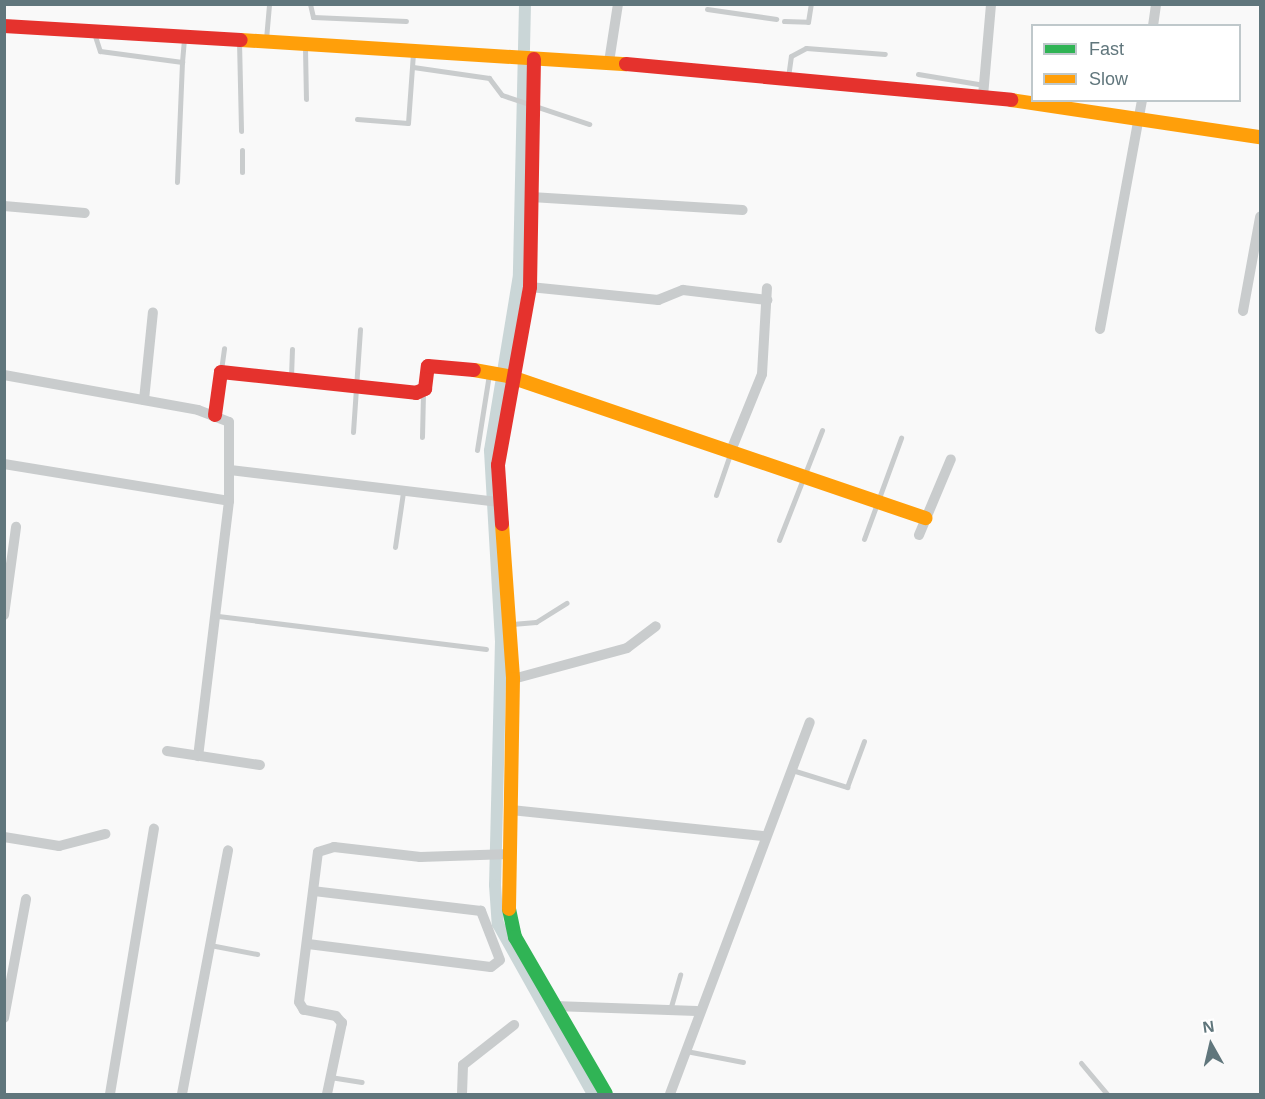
<!DOCTYPE html>
<style>
body{margin:0}
#map{position:relative;width:1265px;height:1099px;overflow:hidden;background:#f9f9f9;font-family:Helvetica,sans-serif}
div>[style]{position:absolute}
.canal>*{height:12px;margin:-6px;padding:0 6px;transform-origin:6px;border-radius:6px;background:#cad6d7}
.lane>*{height:5px;margin:-2.5px;padding:0 2.5px;transform-origin:2.5px;border-radius:2.5px;background:#c9cccd}
.street>*{height:10px;margin:-5px;padding:0 5px;transform-origin:5px;border-radius:5px;background:#c9cccd}
.fast>*{height:14px;margin:-7px;padding:0 7px;transform-origin:7px;border-radius:7px;background:#30b455}
.slow>*{height:14px;margin:-7px;padding:0 7px;transform-origin:7px;border-radius:7px;background:#ff9f0a}
.jam>*{height:14px;margin:-7px;padding:0 7px;transform-origin:7px;border-radius:7px;background:#e5322d}
span{translate:-50% -50%;white-space:nowrap;text-align:center;line-height:1.15;-webkit-text-stroke:6px #fff;paint-order:stroke}
.frame{position:absolute;inset:0;border:6px solid #60767c;pointer-events:none}
.legend{position:absolute;left:1031px;top:24px;width:210px;height:78px;box-sizing:border-box;background:#fff;border:2px solid #bfc8cb;margin:0;padding:8px 10px;list-style:none;font-size:18px;color:#60767c}
.legend li{display:flex;align-items:center;gap:12px;height:30px}
.legend b{width:30px;border:2px solid #bfc8cb}
.north{position:absolute;left:1181px;top:1015px;width:60px;height:60px;-webkit-text-stroke:4px #fff;paint-order:stroke;rotate:352deg;font-size:16px;font-weight:700;line-height:24px;text-align:center;color:#60767c}
.north::after{content:'';display:block;margin:auto;width:21px;height:27px;background:#60767c;clip-path:polygon(50% 0,100% 100%,50% 72%,0 100%)}
</style>
<div id="map">
<div class="canal">
<div style="left:525px;top:4px;width:271px;rotate:91.3deg"></div>
<div style="left:519px;top:275px;width:178px;rotate:99.4deg"></div>
<div style="left:490px;top:451px;width:190px;rotate:86.7deg"></div>
<div style="left:501px;top:641px;width:244px;rotate:91.4deg"></div>
<div style="left:495px;top:885px;width:39px;rotate:86deg"></div>
<div style="left:498px;top:924px;width:195px;rotate:60.8deg"></div>
</div>
<div class="lane">
<div style="left:310px;top:4px;width:13px;rotate:77deg"></div>
<div style="left:313px;top:17px;width:93px;rotate:2.5deg"></div>
<div style="left:707px;top:9px;width:70px;rotate:8.2deg"></div>
<div style="left:784px;top:21px;width:24px;rotate:2deg"></div>
<div style="left:808px;top:22px;width:18px;rotate:-81deg"></div>
<div style="left:94px;top:33px;width:19px;rotate:72deg"></div>
<div style="left:100px;top:51px;width:83px;rotate:7.6deg"></div>
<div style="left:182px;top:62px;width:120px;rotate:92.4deg"></div>
<div style="left:266px;top:39px;width:35px;rotate:-85deg"></div>
<div style="left:239px;top:41px;width:90px;rotate:88.7deg"></div>
<div style="left:305px;top:48px;width:51px;rotate:88.9deg"></div>
<div style="left:182px;top:62px;width:23px;rotate:-85deg"></div>
<div style="left:413px;top:67px;width:77px;rotate:8.2deg"></div>
<div style="left:489px;top:78px;width:21px;rotate:53deg"></div>
<div style="left:502px;top:95px;width:92px;rotate:18.4deg"></div>
<div style="left:918px;top:74px;width:67px;rotate:9.5deg"></div>
<div style="left:788px;top:77px;width:21px;rotate:-82deg"></div>
<div style="left:791px;top:56px;width:17px;rotate:-28deg"></div>
<div style="left:806px;top:48px;width:79px;rotate:4.3deg"></div>
<div style="left:357px;top:119px;width:51px;rotate:4.5deg"></div>
<div style="left:408px;top:123px;width:69px;rotate:-85.9deg"></div>
<div style="left:242px;top:150px;width:22px;rotate:90deg"></div>
<div style="left:221px;top:370px;width:22px;rotate:-82deg"></div>
<div style="left:291px;top:377px;width:28px;rotate:-88deg"></div>
<div style="left:353px;top:432px;width:103px;rotate:-86.1deg"></div>
<div style="left:422px;top:437px;width:43px;rotate:-88.7deg"></div>
<div style="left:477px;top:450px;width:77px;rotate:-81deg"></div>
<div style="left:716px;top:495px;width:43px;rotate:-71.1deg"></div>
<div style="left:864px;top:539px;width:108px;rotate:-69.9deg"></div>
<div style="left:779px;top:540px;width:118px;rotate:-68.6deg"></div>
<div style="left:395px;top:547px;width:56px;rotate:-81.7deg"></div>
<div style="left:218px;top:616px;width:270px;rotate:7deg"></div>
<div style="left:512px;top:624px;width:24px;rotate:-5deg"></div>
<div style="left:536px;top:622px;width:36px;rotate:-32deg"></div>
<div style="left:792px;top:770px;width:58px;rotate:17.2deg"></div>
<div style="left:847px;top:787px;width:49px;rotate:-69.7deg"></div>
<div style="left:210px;top:945px;width:48px;rotate:10.8deg"></div>
<div style="left:670px;top:1010px;width:37px;rotate:-74deg"></div>
<div style="left:686px;top:1051px;width:58px;rotate:10.9deg"></div>
<div style="left:1081px;top:1063px;width:40px;rotate:50deg"></div>
<div style="left:330px;top:1077px;width:32px;rotate:9deg"></div>
</div>
<div class="street">
<div style="left:1153px;top:26px;width:22px;rotate:-82deg"></div>
<div style="left:609px;top:62px;width:59px;rotate:-81.2deg"></div>
<div style="left:983px;top:96px;width:92px;rotate:-85deg"></div>
<div style="left:531px;top:197px;width:212px;rotate:3.5deg"></div>
<div style="left:4px;top:206px;width:81px;rotate:4.9deg"></div>
<div style="left:530px;top:287px;width:129px;rotate:5.8deg"></div>
<div style="left:658px;top:300px;width:27px;rotate:-22deg"></div>
<div style="left:683px;top:290px;width:85px;rotate:6.8deg"></div>
<div style="left:1243px;top:311px;width:96px;rotate:-79.7deg"></div>
<div style="left:1100px;top:329px;width:233px;rotate:-79.6deg"></div>
<div style="left:4px;top:375px;width:197px;rotate:10.2deg"></div>
<div style="left:198px;top:410px;width:33px;rotate:21deg"></div>
<div style="left:229px;top:422px;width:79px;rotate:90deg"></div>
<div style="left:229px;top:501px;width:257px;rotate:96.9deg"></div>
<div style="left:144px;top:400px;width:88px;rotate:-84.2deg"></div>
<div style="left:730px;top:453px;width:85px;rotate:-67.9deg"></div>
<div style="left:762px;top:374px;width:86px;rotate:-86.7deg"></div>
<div style="left:4px;top:464px;width:228px;rotate:9.3deg"></div>
<div style="left:230px;top:470px;width:269px;rotate:6.8deg"></div>
<div style="left:919px;top:535px;width:82px;rotate:-67.2deg"></div>
<div style="left:4px;top:615px;width:89px;rotate:-82.2deg"></div>
<div style="left:513px;top:679px;width:118px;rotate:-15.2deg"></div>
<div style="left:627px;top:648px;width:36px;rotate:-37deg"></div>
<div style="left:167px;top:751px;width:94px;rotate:8.6deg"></div>
<div style="left:511px;top:810px;width:253px;rotate:5.9deg"></div>
<div style="left:4px;top:837px;width:56px;rotate:9.3deg"></div>
<div style="left:59px;top:846px;width:48px;rotate:-14.6deg"></div>
<div style="left:308px;top:944px;width:184px;rotate:7.2deg"></div>
<div style="left:491px;top:967px;width:11px;rotate:-38deg"></div>
<div style="left:500px;top:960px;width:53px;rotate:-111.2deg"></div>
<div style="left:481px;top:911px;width:168px;rotate:-173.2deg"></div>
<div style="left:554px;top:1006px;width:143px;rotate:2deg"></div>
<div style="left:4px;top:1018px;width:121px;rotate:-79.5deg"></div>
<div style="left:110px;top:1094px;width:269px;rotate:-80.6deg"></div>
<div style="left:182px;top:1094px;width:248px;rotate:-79.3deg"></div>
<div style="left:327px;top:1094px;width:73px;rotate:-78.1deg"></div>
<div style="left:342px;top:1023px;width:9px;rotate:-131deg"></div>
<div style="left:336px;top:1016px;width:33px;rotate:-169deg"></div>
<div style="left:304px;top:1010px;width:9px;rotate:-122deg"></div>
<div style="left:299px;top:1002px;width:151px;rotate:-82.8deg"></div>
<div style="left:318px;top:852px;width:17px;rotate:-17deg"></div>
<div style="left:334px;top:847px;width:87px;rotate:6.6deg"></div>
<div style="left:420px;top:857px;width:90px;rotate:-1.9deg"></div>
<div style="left:462px;top:1094px;width:29px;rotate:-88deg"></div>
<div style="left:463px;top:1065px;width:65px;rotate:-38.1deg"></div>
<div style="left:670px;top:1094px;width:397px;rotate:-69.4deg"></div>
</div>
<div class="fast">
<div style="left:509px;top:909px;width:29px;rotate:78deg"></div>
<div style="left:515px;top:937px;width:181px;rotate:59.9deg"></div>
</div>
<div class="slow">
<div style="left:241px;top:40px;width:386px;rotate:3.6deg"></div>
<div style="left:1011px;top:100px;width:252px;rotate:8.5deg"></div>
<div style="left:474px;top:370px;width:35px;rotate:10deg"></div>
<div style="left:508px;top:376px;width:441px;rotate:18.8deg"></div>
<div style="left:502px;top:524px;width:155px;rotate:85.9deg"></div>
<div style="left:513px;top:679px;width:230px;rotate:91deg"></div>
</div>
<div class="jam">
<div style="left:4px;top:26px;width:237px;rotate:3.4deg"></div>
<div style="left:626px;top:64px;width:387px;rotate:5.3deg"></div>
<div style="left:215px;top:415px;width:43px;rotate:-82.1deg"></div>
<div style="left:221px;top:372px;width:196px;rotate:6.1deg"></div>
<div style="left:416px;top:393px;width:10px;rotate:-24deg"></div>
<div style="left:425px;top:389px;width:23px;rotate:-83deg"></div>
<div style="left:428px;top:366px;width:46px;rotate:5deg"></div>
<div style="left:502px;top:524px;width:59px;rotate:-93.9deg"></div>
<div style="left:498px;top:465px;width:181px;rotate:-79.8deg"></div>
<div style="left:530px;top:287px;width:228px;rotate:-89deg"></div>
</div>
<div class="frame"></div>
<ul class="legend">
<li><b style="height:8px;background:#30b455"></b>Fast</li>
<li><b style="height:8px;background:#ff9f0a"></b>Slow</li>
</ul>
<div class="north">N</div>
</div>
